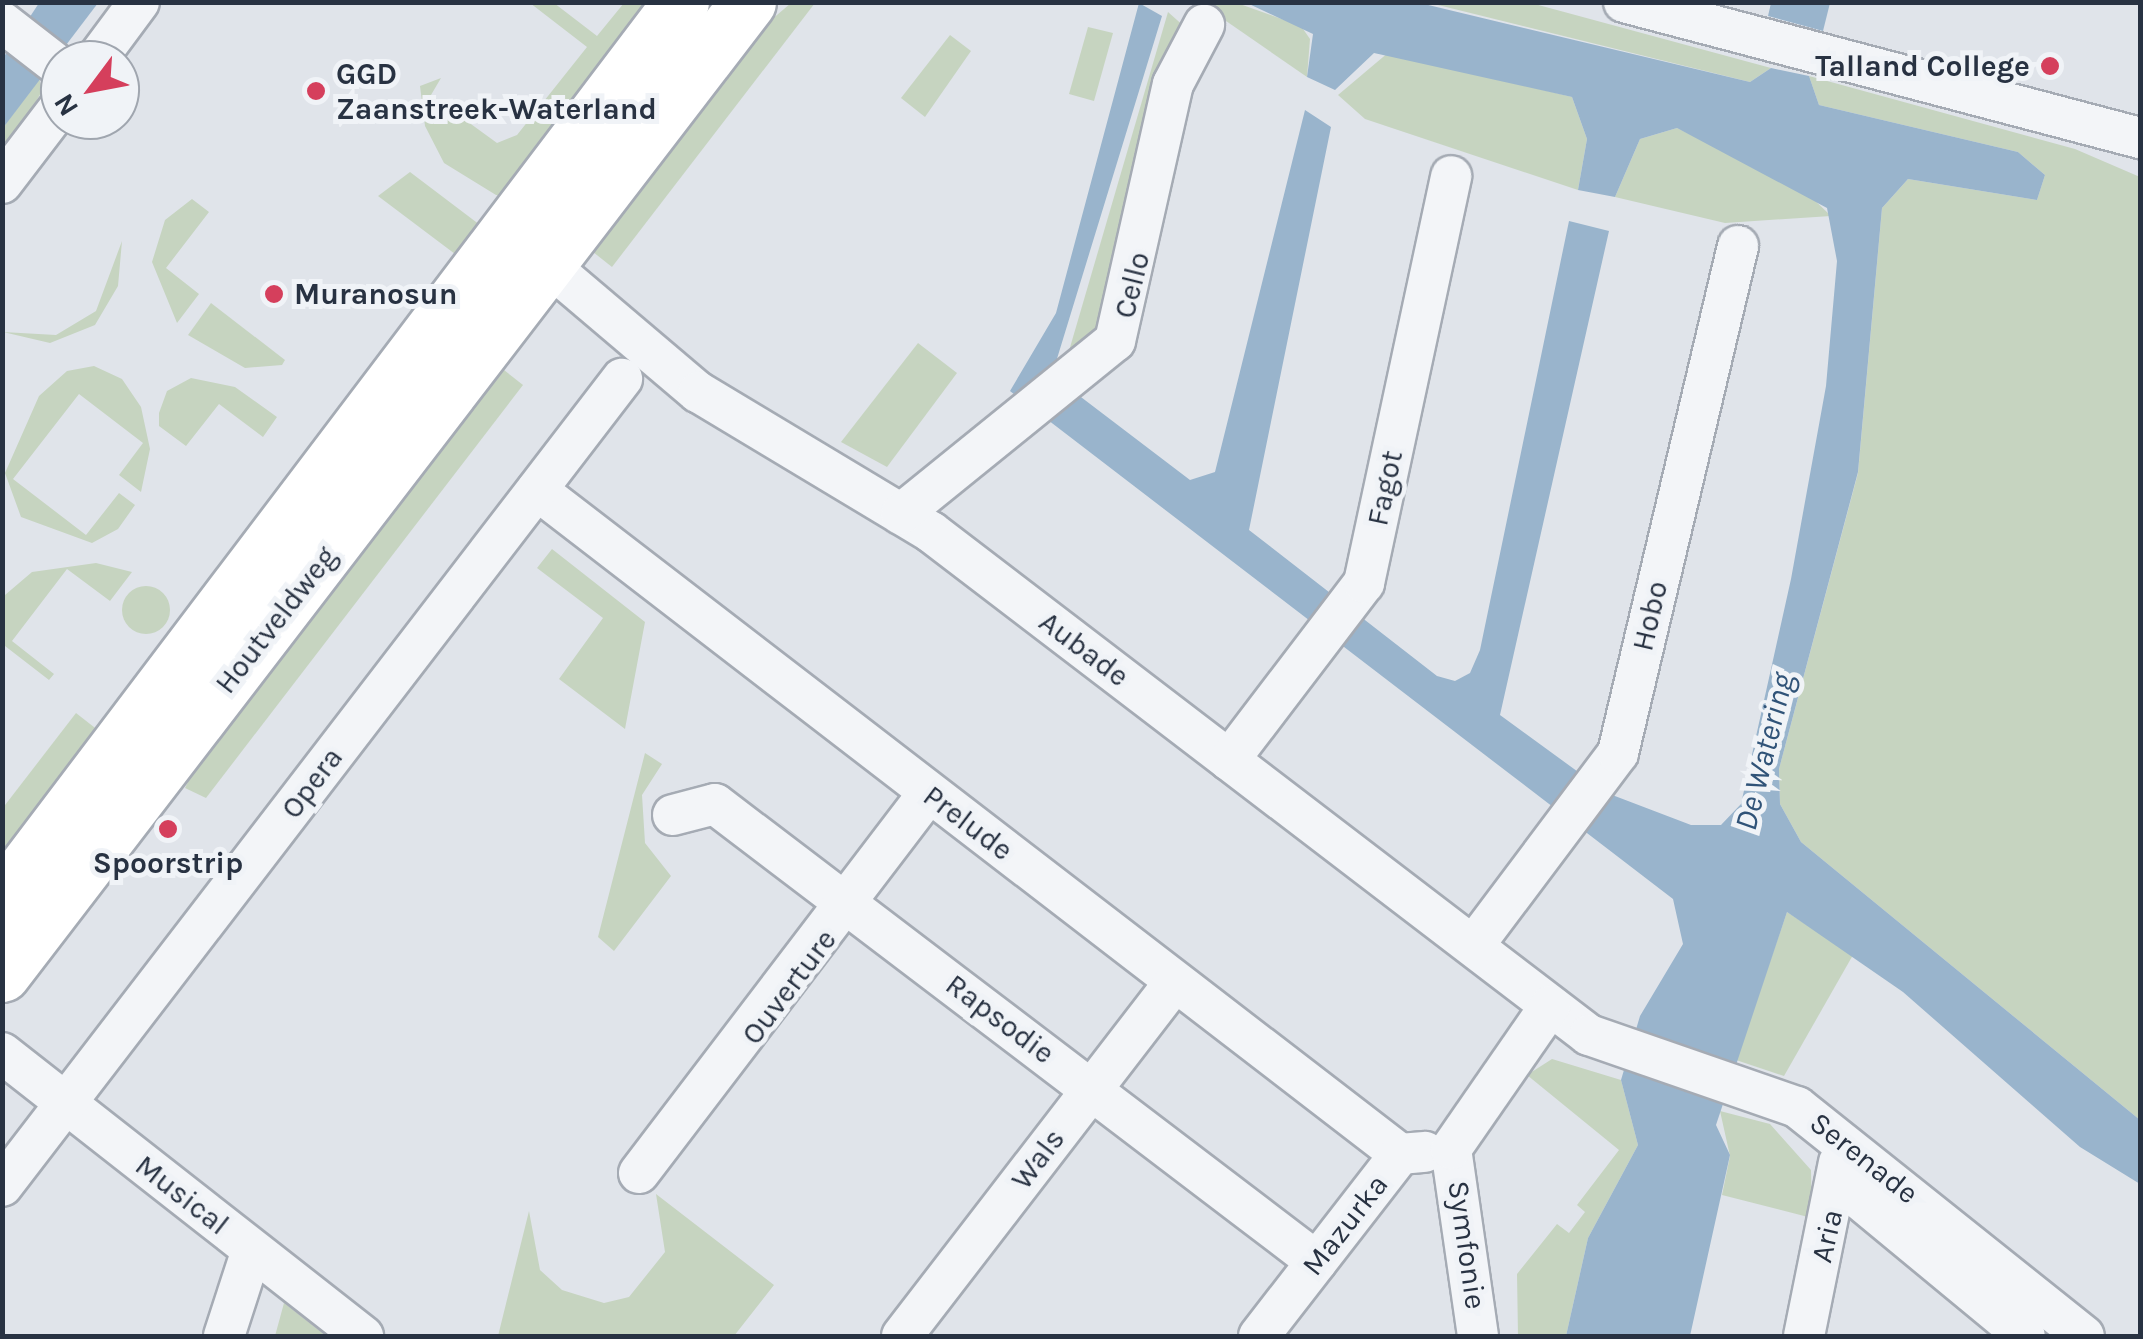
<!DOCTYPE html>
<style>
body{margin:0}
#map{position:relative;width:2143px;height:1339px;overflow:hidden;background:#e0e4ea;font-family:Karla,sans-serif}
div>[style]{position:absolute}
.green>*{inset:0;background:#c6d4c0}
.round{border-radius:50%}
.water>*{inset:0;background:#99b4cc}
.roads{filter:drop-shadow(2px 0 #a5abb4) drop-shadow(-2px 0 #a5abb4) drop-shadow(0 2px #a5abb4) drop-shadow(0 -2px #a5abb4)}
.street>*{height:40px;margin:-20px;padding:0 20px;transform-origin:20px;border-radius:20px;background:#f3f5f8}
.secondary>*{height:55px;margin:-27.5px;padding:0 27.5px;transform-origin:27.5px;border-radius:27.5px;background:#fff}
.dots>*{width:28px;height:28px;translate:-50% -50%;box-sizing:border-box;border:5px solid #f0f3f7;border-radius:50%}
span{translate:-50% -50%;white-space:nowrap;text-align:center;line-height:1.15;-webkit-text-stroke:10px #f0f3f7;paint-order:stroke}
.poi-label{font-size:30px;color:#283242;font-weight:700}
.right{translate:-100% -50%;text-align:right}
.left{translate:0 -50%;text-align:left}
.street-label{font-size:30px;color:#283242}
.water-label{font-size:32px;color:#305378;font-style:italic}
.frame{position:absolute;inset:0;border:5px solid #283242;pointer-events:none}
.north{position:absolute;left:40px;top:40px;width:100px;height:100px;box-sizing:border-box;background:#f0f3f7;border:2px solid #a0a6af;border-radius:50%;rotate:238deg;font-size:28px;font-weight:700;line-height:40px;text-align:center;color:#283242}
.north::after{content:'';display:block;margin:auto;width:35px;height:45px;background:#d53f5c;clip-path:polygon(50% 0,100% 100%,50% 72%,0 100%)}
</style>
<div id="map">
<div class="green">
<div style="clip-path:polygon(530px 3px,554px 3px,597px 36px,624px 3px,659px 3px,504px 196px,496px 195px,444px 163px,425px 126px,420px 86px,441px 78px,431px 95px,497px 143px,517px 135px,587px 47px)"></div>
<div style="clip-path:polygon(791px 3px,815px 3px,612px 267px,588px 248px,749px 39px)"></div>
<div style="clip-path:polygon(1200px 3px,1237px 3px,1301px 26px,1310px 39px,1307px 77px)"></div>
<div style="clip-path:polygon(1430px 3px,1531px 3px,1771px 68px,1750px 82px)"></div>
<div style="clip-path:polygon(1168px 12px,1186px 28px,1110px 328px,1064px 368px)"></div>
<div style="clip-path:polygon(1088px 27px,1113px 33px,1094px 101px,1069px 94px)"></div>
<div style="clip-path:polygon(950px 35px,971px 51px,925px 117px,901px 98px)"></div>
<div style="clip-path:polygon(1389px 52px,1572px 97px,1587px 139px,1578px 190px,1365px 119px,1338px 95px)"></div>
<div style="clip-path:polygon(1809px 76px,2075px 149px,2140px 177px,2140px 1120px,1801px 842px,1780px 804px,1779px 769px,1858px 473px,1882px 208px,1908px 179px,2037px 200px,2045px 175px,2018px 152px,1819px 105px)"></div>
<div style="clip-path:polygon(39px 77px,42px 91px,3px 159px,3px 128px)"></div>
<div style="clip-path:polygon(1677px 128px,1803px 189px,1831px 216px,1725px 223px,1615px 197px,1640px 139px)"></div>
<div style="clip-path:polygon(410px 172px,480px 225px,446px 270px,455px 254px,378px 196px)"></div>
<div style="clip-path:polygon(192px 199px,209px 212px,166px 268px,199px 294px,177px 323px,152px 262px,165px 220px)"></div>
<div style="clip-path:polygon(122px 241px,118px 286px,95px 325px,50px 343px,3px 332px,56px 335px,96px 311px)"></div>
<div style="clip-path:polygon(211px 303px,285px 360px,282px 365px,245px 368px,188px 335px)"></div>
<div style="clip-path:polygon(918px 343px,957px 373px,887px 467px,841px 442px)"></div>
<div style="clip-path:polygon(94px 366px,122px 379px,141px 407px,150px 449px,141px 492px,119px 475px,143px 443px,79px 394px,13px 479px,86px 535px,119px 493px,135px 505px,118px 529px,92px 543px,21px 517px,5px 473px,39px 396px,67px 371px)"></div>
<div style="clip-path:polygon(499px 366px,523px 385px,206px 798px,185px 788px,205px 747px)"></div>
<div style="clip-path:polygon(191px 378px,235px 387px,277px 417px,263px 437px,219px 404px,186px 446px,159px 426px,159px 413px,167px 391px)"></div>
<div style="clip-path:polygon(552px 549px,645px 622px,625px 729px,559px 679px,603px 618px,537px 568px)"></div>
<div style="clip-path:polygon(96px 563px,132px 572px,110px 601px,67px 569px,12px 641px,54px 674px,49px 680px,5px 646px,5px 595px,32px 572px)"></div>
<div class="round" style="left:122px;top:586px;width:48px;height:48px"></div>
<div style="clip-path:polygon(76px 713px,99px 731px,3px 883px,2px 809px)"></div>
<div style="clip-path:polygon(645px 753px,662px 764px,642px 795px,645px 843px,671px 876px,614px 951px,598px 937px)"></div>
<div style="clip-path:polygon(1787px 912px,1853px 955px,1784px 1076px,1736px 1060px)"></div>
<div style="clip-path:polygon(1552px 1059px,1621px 1080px,1638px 1145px,1588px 1238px,1566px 1336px,1518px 1336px,1517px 1274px,1557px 1224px,1569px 1233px,1585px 1212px,1577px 1205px,1619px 1150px,1527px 1075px)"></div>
<div style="clip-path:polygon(1720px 1111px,1770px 1124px,1811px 1170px,1812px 1218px,1722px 1195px,1730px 1156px)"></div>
<div style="clip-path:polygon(656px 1194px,774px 1285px,734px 1336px,498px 1336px,529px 1211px,540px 1270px,562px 1290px,604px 1303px,629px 1297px,665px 1252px)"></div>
<div style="clip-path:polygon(284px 1303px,325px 1335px,325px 1336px,275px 1336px)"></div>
</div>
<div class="water">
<div style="clip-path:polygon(39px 3px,98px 3px,3px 128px,3px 58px)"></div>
<div style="clip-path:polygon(1139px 3px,1162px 16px,1052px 375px,1190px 480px,1215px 472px,1305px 110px,1331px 127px,1249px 530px,1437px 676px,1455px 681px,1470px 673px,1480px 650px,1569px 221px,1609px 231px,1500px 715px,1607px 793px,1691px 825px,1721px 825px,1741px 804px,1791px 579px,1826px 386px,1837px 261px,1827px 208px,1677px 128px,1640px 139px,1615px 197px,1578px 190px,1587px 139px,1572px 97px,1374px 53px,1335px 90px,1307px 77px,1313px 34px,1247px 3px,1420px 3px,1750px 82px,1771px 68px,1809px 76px,1819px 105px,2018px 152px,2045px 175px,2037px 200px,1908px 179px,1882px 208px,1858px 472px,1779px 769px,1780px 804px,1801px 842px,2140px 1120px,2140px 1184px,2080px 1147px,1903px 992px,1787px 912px,1716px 1125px,1730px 1155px,1690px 1336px,1566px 1336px,1588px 1238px,1638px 1145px,1621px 1080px,1640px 1016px,1683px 944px,1673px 899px,1010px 391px,1056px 313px)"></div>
<div style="clip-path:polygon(1771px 3px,1830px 3px,1823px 31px,1768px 16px)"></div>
</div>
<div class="roads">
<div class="street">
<div style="left:1624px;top:2px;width:534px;rotate:14.77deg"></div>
<div style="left:2px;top:22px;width:73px;rotate:37.8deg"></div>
<div style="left:96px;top:60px;width:72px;rotate:-53.4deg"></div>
<div style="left:2px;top:183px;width:96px;rotate:-52.7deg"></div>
<div style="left:528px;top:248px;width:223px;rotate:40.3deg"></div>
<div style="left:698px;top:392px;width:272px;rotate:31deg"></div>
<div style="left:931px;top:532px;width:828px;rotate:37.4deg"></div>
<div style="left:1589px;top:1035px;width:220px;rotate:19.1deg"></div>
<div style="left:1797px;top:1107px;width:367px;rotate:38.6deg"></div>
<div style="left:537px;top:490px;width:1089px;rotate:37.58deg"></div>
<div style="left:901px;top:514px;width:275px;rotate:-39deg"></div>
<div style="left:1115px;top:341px;width:263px;rotate:-77.3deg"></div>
<div style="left:1173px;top:84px;width:67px;rotate:-62.3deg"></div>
<div style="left:1229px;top:760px;width:223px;rotate:-52.7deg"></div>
<div style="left:1364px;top:583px;width:416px;rotate:-77.9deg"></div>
<div style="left:673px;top:815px;width:43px;rotate:-14.7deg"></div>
<div style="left:715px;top:804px;width:756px;rotate:37.26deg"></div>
<div style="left:1474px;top:945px;width:240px;rotate:-53.1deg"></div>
<div style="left:1618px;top:753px;width:521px;rotate:-76.68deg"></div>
<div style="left:2px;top:1053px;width:459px;rotate:38.1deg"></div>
<div style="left:639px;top:1173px;width:478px;rotate:-52.7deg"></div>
<div style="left:1839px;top:1182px;width:241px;rotate:39.6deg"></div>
<div style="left:2px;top:1186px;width:1018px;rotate:-52.47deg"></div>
<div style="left:224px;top:1336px;width:90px;rotate:-72deg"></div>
<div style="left:902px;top:1336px;width:447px;rotate:-52.4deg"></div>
<div style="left:1259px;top:1336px;width:230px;rotate:-52.2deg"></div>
<div style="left:1400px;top:1154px;width:25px;rotate:-5deg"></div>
<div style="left:1478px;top:1336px;width:189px;rotate:-98.2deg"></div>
<div style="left:1451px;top:1149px;width:174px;rotate:-55.3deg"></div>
<div style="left:1804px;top:1336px;width:177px;rotate:-78.6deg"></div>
</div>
<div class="secondary">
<div style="left:2px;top:899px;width:1125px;rotate:-52.88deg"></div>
<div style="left:2px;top:974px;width:1225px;rotate:-52.49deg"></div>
</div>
</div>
<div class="dots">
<div style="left:2050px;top:66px;background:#d53f5c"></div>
<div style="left:316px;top:91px;background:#d53f5c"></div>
<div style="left:274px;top:294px;background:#d53f5c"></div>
<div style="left:168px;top:829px;background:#d53f5c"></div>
</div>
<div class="poi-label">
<span class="right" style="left:2030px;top:66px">Talland College</span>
<span class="left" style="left:336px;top:91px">GGD<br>Zaanstreek-Waterland</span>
<span class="left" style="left:294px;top:294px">Muranosun</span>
<span style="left:168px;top:863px">Spoorstrip</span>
</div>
<div class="street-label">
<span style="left:1132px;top:285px;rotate:-76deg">Cello</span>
<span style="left:1385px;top:488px;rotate:-78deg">Fagot</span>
<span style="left:1650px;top:616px;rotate:-77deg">Hobo</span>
<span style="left:276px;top:620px;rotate:-52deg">Houtveldweg</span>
<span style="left:1084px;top:649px;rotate:37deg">Aubade</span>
<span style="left:312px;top:783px;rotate:-53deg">Opera</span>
<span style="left:968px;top:823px;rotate:37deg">Prelude</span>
<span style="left:789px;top:987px;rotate:-53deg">Ouverture</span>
<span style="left:1000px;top:1019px;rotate:37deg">Rapsodie</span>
<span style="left:1864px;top:1158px;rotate:38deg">Serenade</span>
<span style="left:1038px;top:1159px;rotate:-53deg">Wals</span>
<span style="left:182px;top:1195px;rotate:38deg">Musical</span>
<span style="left:1345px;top:1225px;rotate:-52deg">Mazurka</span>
<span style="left:1827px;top:1236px;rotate:-77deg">Aria</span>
<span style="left:1467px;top:1245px;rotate:82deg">Symfonie</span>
</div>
<div class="water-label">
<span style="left:1765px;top:752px;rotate:-76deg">De Watering</span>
</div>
<div class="frame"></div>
<div class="north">N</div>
</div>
